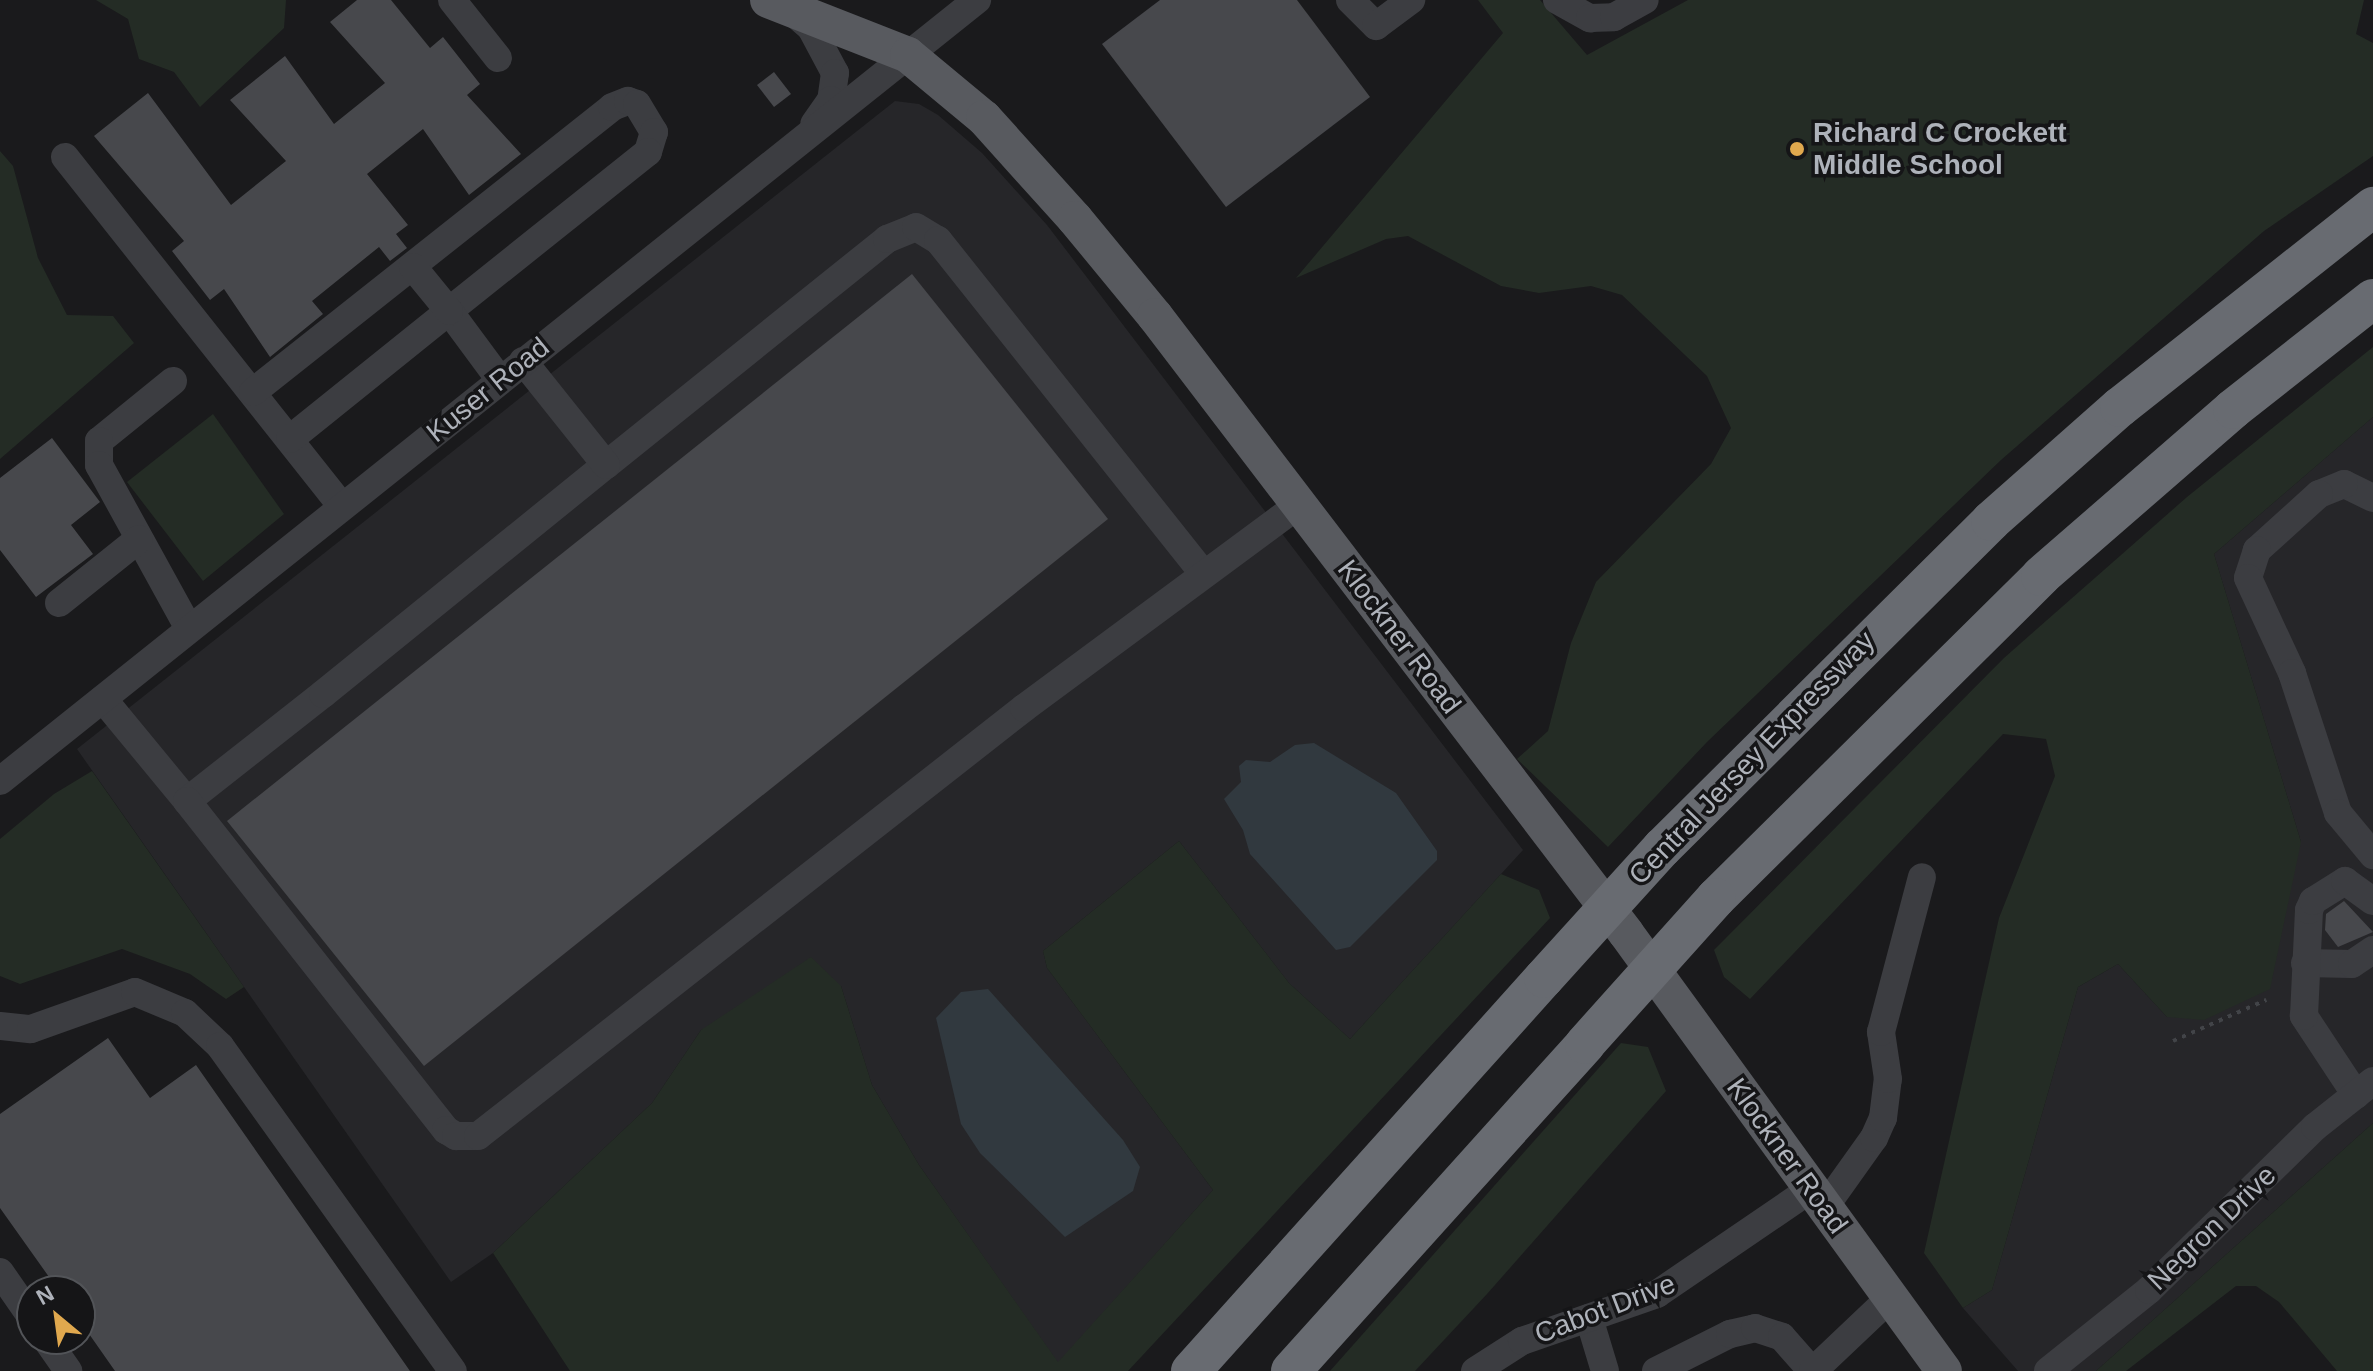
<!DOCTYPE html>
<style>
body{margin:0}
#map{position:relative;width:2373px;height:1371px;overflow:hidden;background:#1a1a1c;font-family:Helvetica,sans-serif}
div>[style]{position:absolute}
.built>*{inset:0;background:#262629}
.green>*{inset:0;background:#242c25}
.water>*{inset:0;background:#31393f}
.building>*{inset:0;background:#47484c}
.path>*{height:4px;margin-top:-2px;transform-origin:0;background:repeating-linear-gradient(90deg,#424448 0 4px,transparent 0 10px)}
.minor>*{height:28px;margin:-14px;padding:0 14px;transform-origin:14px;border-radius:14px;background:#3c3d41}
.major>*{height:36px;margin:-18px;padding:0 18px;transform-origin:18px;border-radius:18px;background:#585a5f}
.highway>*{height:40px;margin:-20px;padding:0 20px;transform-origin:20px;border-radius:20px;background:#686b71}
.highway-bridge>*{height:40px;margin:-20px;padding:0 20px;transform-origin:20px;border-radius:20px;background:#686b71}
.dots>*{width:22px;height:22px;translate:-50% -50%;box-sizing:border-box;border:4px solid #151517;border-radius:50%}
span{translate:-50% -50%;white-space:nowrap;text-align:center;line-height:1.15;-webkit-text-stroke:7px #151517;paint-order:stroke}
.poi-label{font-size:28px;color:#aeb2ba;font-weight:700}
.left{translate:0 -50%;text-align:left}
.street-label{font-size:28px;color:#aeb2ba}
.north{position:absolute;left:16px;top:1275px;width:80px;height:80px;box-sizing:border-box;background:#151517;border:2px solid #525458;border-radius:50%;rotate:331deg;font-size:22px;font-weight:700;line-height:32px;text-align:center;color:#aeb2ba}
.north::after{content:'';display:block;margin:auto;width:28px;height:36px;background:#e0a84e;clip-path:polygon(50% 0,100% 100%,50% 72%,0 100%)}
</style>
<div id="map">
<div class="built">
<div style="clip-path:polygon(895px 101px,919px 104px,938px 115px,982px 153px,1047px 225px,1523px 850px,1350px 1039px,1289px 983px,1179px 841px,1043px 951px,1047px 968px,1213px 1190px,1058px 1363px,919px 1165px,872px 1085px,841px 986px,701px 1030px,652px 1103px,493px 1253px,451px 1282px,77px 749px)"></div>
<div style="clip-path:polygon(2373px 417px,2373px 1123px,2096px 1371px,2018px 1371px,1963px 1308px,1992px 1290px,2078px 987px,2118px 964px,2167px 1017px,2301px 842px,2214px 554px)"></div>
</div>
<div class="green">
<div style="clip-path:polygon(96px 0,286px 0,284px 28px,200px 107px,174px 72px,139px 59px,128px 19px)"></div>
<div style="clip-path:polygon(1478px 0,1540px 0,1587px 55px,1688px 0,2364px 0,2356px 34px,2373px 43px,2373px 156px,2264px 231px,2001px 460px,1707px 742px,1608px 847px,1517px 759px,1548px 731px,1571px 643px,1596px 582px,1711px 464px,1731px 428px,1707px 376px,1622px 295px,1591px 286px,1539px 293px,1501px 286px,1408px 236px,1386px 239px,1296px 278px,1503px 33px)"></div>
<div style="clip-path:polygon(0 151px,13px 166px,38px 258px,67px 315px,113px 316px,134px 343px,0 459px)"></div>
<div style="clip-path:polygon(2373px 347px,2373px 417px,2214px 554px,2301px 842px,2270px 989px,2204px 1020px,2167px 1017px,2118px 964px,2078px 987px,1992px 1290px,1963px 1308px,1924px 1253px,1999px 918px,2055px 776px,2046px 739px,2003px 734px,1750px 999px,1724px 977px,1714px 950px,2004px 658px,2187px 497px)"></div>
<div style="clip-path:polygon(213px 414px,284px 514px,203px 581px,127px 482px)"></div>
<div style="clip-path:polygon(92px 771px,244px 987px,226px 999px,190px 974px,122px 949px,20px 984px,0 976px,0 839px,54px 794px)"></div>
<div style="clip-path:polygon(1179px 841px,1289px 983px,1350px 1039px,1501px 874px,1539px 890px,1550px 918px,1128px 1371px,570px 1371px,493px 1253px,652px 1103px,701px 1030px,811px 957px,841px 986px,872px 1085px,919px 1165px,1058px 1362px,1213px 1190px,1047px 968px,1043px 951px)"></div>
<div style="clip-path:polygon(1621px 1043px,1648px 1047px,1666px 1091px,1487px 1294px,1415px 1371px,1330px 1371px)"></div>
<div style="clip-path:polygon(2373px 1123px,2373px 1371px,2337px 1371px,2279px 1302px,2256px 1286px,2236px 1286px,2126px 1371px,2096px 1371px)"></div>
</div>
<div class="water">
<div style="clip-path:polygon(1314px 743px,1396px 793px,1437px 851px,1437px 860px,1350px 947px,1336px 950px,1250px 854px,1243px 830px,1224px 799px,1241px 782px,1239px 766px,1246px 760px,1270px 762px,1295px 745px)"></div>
<div style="clip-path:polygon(988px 989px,1123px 1140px,1140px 1167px,1133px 1191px,1065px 1237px,980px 1153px,961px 1124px,936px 1018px,961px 992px)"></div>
</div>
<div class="building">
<div style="clip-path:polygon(357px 0,391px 0,430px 48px,443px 37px,480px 84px,467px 95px,521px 154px,469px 195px,423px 129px,367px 174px,408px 225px,396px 234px,407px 248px,390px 261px,379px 247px,312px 301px,323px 314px,270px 357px,224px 289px,210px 300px,172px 251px,184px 241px,94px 136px,148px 93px,231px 205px,286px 161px,230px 100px,285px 56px,334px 124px,385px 83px,330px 22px)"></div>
<div style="clip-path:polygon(1160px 0,1297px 0,1370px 97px,1226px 207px,1102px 44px)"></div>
<div style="clip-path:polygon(774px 72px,791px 94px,774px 107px,757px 85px)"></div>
<div style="clip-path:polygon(912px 274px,1108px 519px,424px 1066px,227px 821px)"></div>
<div style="clip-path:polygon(52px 438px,100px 502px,71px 525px,93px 554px,36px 597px,0 550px,0 478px)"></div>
<div style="clip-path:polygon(2344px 901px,2373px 932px,2338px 947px,2325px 930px,2326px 914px)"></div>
<div style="clip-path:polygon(108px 1038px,150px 1098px,196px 1065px,410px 1371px,115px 1371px,80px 1321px,80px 1291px,59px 1291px,0 1208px,0 1114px)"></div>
</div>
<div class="path">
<div style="left:2173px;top:1041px;width:102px;rotate:-23.8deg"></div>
</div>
<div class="minor">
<div style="left:452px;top:0;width:74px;rotate:51.6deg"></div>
<div style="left:1350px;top:0;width:37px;rotate:45deg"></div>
<div style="left:1376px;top:26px;width:44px;rotate:-36.6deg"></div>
<div style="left:1557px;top:0;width:38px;rotate:29deg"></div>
<div style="left:1590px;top:18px;width:24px;rotate:-2deg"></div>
<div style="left:1614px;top:17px;width:35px;rotate:-29deg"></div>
<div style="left:795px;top:14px;width:21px;rotate:41deg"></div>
<div style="left:811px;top:28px;width:51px;rotate:61.9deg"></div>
<div style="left:835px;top:73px;width:27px;rotate:98deg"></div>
<div style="left:831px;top:100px;width:29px;rotate:125deg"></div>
<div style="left:65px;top:157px;width:446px;rotate:51.6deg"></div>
<div style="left:173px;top:381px;width:95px;rotate:141deg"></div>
<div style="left:99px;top:441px;width:24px;rotate:90deg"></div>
<div style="left:99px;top:465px;width:187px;rotate:61.2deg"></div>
<div style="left:253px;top:392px;width:458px;rotate:-38.4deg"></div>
<div style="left:612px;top:107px;width:17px;rotate:-21deg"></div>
<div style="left:628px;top:101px;width:9px;rotate:18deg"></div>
<div style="left:637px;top:104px;width:33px;rotate:59deg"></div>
<div style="left:654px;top:132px;width:21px;rotate:107deg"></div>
<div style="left:648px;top:152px;width:255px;rotate:141.4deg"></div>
<div style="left:449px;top:311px;width:86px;rotate:53.5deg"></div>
<div style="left:290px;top:439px;width:204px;rotate:-38.8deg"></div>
<div style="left:449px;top:311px;width:57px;rotate:-129.3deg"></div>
<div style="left:606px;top:465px;width:361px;rotate:-38.8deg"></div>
<div style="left:887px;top:239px;width:31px;rotate:-22deg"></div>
<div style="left:916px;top:227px;width:26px;rotate:31deg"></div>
<div style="left:938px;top:240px;width:426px;rotate:51.5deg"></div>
<div style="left:2373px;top:498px;width:32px;rotate:-154deg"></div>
<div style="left:2344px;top:484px;width:27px;rotate:158deg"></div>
<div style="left:2319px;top:494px;width:84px;rotate:137.9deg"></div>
<div style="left:2257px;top:550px;width:29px;rotate:108deg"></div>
<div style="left:2248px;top:578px;width:105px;rotate:65.1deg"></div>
<div style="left:2292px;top:673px;width:147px;rotate:71.8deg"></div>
<div style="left:2338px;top:813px;width:55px;rotate:50.2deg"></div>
<div style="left:59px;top:603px;width:102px;rotate:-38.7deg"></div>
<div style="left:103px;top:699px;width:132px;rotate:50.5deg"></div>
<div style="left:187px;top:801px;width:173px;rotate:-38.2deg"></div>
<div style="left:323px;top:694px;width:364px;rotate:-39deg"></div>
<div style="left:606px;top:465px;width:133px;rotate:-128.6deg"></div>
<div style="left:0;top:781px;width:1251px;rotate:-38.64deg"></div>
<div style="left:187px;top:801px;width:419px;rotate:51.8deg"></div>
<div style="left:446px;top:1130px;width:12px;rotate:31deg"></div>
<div style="left:456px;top:1136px;width:22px"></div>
<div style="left:478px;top:1136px;width:694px;rotate:-38.09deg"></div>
<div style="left:1024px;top:708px;width:341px;rotate:-36.5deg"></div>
<div style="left:2305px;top:963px;width:47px;rotate:1.2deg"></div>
<div style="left:2352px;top:964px;width:25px;rotate:-34deg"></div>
<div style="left:0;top:1026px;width:31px;rotate:6deg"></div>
<div style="left:31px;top:1029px;width:110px;rotate:-19.6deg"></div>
<div style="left:135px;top:992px;width:54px;rotate:22.8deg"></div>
<div style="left:185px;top:1013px;width:48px;rotate:43.3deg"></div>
<div style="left:220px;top:1046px;width:400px;rotate:54.4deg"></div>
<div style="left:2356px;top:1095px;width:95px;rotate:-123.4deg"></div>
<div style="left:2304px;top:1016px;width:106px;rotate:-87.3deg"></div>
<div style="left:2309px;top:910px;width:10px;rotate:-66deg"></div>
<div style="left:2313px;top:901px;width:38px;rotate:-32deg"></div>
<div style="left:2345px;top:881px;width:34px;rotate:36deg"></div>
<div style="left:1824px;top:1208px;width:86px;rotate:-54.5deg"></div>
<div style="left:1874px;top:1138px;width:22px;rotate:-66deg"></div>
<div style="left:1883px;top:1118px;width:39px;rotate:-83deg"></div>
<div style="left:1888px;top:1079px;width:48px;rotate:-98.5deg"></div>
<div style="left:1881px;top:1032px;width:160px;rotate:-75.2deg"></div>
<div style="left:0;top:1272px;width:56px;rotate:55.2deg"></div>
<div style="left:1589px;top:1318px;width:55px;rotate:73.2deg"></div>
<div style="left:46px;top:1339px;width:39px;rotate:55deg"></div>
<div style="left:1475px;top:1371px;width:56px;rotate:-32.6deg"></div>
<div style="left:1522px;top:1341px;width:143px;rotate:-19.2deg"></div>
<div style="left:1657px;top:1294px;width:186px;rotate:-34.3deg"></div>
<div style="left:1656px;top:1371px;width:83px;rotate:-26.6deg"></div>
<div style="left:1730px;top:1334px;width:26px;rotate:-13deg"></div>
<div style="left:1755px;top:1328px;width:28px;rotate:18deg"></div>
<div style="left:1782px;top:1337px;width:45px;rotate:48.6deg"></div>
<div style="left:1813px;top:1371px;width:105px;rotate:-43.5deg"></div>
<div style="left:2048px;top:1371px;width:129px;rotate:-38.7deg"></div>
<div style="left:2149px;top:1290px;width:233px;rotate:-44.5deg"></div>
<div style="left:2315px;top:1127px;width:74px;rotate:-38.4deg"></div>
</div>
<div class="major">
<div style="left:768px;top:0;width:150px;rotate:21.4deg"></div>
<div style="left:908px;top:55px;width:99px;rotate:39.7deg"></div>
<div style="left:984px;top:118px;width:136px;rotate:48deg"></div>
<div style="left:1075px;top:219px;width:126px;rotate:50.5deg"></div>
<div style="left:1155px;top:316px;width:776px;rotate:52.64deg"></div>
<div style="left:1626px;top:933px;width:541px;rotate:54.02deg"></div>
</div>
<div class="highway">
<div style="left:1662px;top:848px;width:464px;rotate:-44.8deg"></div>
<div style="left:1991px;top:521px;width:172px;rotate:-41.5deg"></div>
<div style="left:2120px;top:407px;width:323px;rotate:-38.3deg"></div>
<div style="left:1716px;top:898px;width:458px;rotate:-44.7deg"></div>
<div style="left:2041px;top:576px;width:254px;rotate:-41deg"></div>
<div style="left:2233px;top:409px;width:178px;rotate:-38.2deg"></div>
<div style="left:1191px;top:1371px;width:528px;rotate:-48.07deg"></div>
<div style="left:1291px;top:1371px;width:440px;rotate:-48deg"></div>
</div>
<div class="highway-bridge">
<div style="left:1544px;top:978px;width:176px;rotate:-47.8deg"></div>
<div style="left:1585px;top:1044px;width:196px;rotate:-48.1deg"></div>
</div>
<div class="dots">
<div style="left:1797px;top:149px;background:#e0a84e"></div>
</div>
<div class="poi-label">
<span class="left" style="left:1813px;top:149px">Richard C Crockett<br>Middle School</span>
</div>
<div class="street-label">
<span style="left:488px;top:390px;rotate:-39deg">Kuser Road</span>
<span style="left:1399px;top:637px;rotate:53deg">Klockner Road</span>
<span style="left:1752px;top:758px;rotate:-46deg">Central Jersey Expressway</span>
<span style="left:1787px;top:1156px;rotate:54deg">Klockner Road</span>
<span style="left:2212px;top:1228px;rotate:-44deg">Negron Drive</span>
<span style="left:1605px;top:1309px;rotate:-21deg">Cabot Drive</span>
</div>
<div class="north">N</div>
</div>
